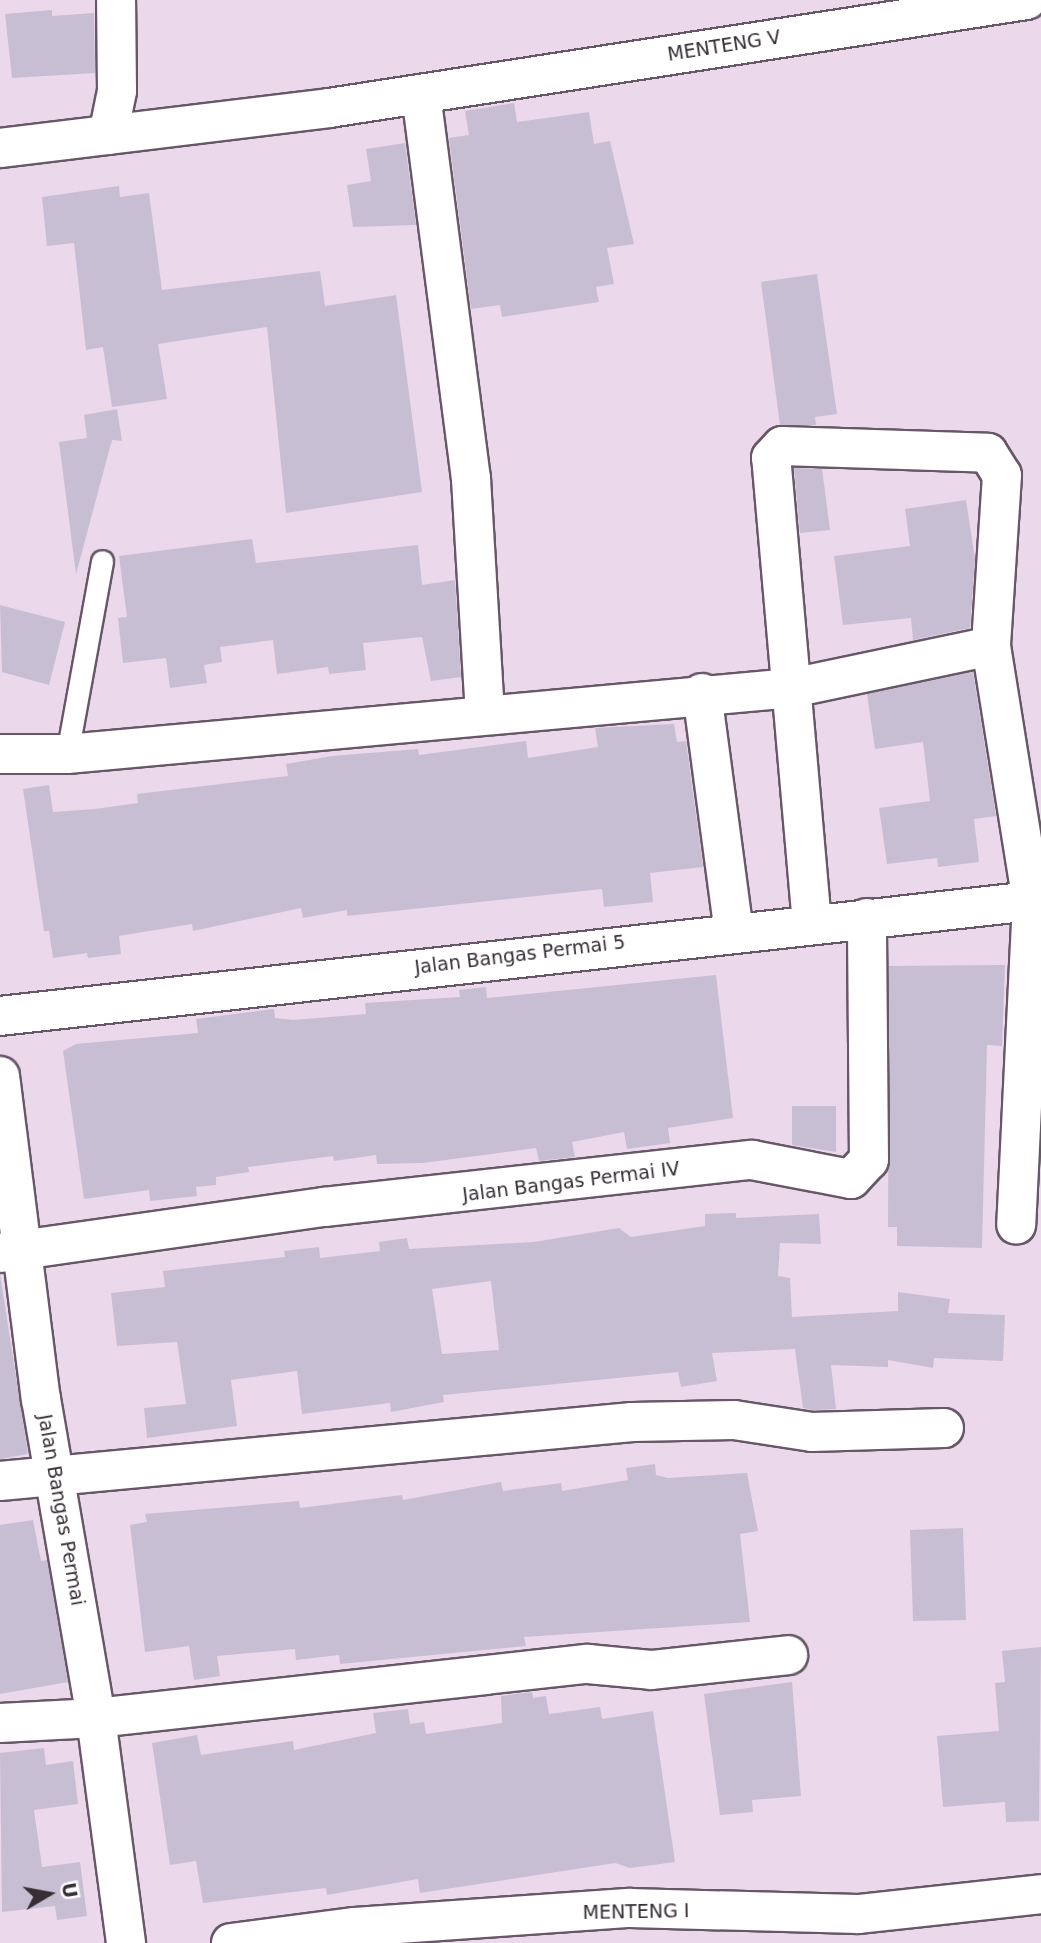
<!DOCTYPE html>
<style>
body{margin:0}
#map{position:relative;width:1041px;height:1943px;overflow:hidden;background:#ebd8ea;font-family:"DejaVu Sans",sans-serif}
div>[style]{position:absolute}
.building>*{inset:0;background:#c8bed4}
.roads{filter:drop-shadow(2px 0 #675767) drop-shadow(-2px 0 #675767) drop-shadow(0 2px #675767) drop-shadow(0 -2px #675767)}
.lane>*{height:21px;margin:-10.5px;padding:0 10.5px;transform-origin:10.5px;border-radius:10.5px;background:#fff}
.street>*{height:38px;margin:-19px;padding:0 19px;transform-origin:19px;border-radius:19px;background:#fff}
span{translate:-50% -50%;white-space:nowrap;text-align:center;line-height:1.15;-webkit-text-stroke:7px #fff;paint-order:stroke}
.street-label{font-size:19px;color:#362e35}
.north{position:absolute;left:14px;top:1859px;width:70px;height:70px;-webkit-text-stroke:5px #fff;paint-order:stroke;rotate:80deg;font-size:19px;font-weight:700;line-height:28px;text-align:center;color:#362e35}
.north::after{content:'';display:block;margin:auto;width:24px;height:32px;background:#362e35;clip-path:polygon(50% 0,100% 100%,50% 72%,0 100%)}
</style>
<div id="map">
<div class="building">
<div style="clip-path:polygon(52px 10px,52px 16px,94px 13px,95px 73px,12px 78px,5px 14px)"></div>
<div style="clip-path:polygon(514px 103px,517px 122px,589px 112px,594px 144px,610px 141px,634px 244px,607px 248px,614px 284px,596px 287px,599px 302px,502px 317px,500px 305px,471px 309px,449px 138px,469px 135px,465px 111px)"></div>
<div style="clip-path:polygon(405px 143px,416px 225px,353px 227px,347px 185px,371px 181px,366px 149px)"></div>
<div style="clip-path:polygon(119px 186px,120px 197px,149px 193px,162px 290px,320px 271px,325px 306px,396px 295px,422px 492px,286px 513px,267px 327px,158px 344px,167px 399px,112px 407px,103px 347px,86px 350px,74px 243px,47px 246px,42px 197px)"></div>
<div style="clip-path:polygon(817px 274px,837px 414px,815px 417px,816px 425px,780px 425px,761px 282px)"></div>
<div style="clip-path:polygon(117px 409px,122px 441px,112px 440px,76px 574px,59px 442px,87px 438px,84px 415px)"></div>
<div style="clip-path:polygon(794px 468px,822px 469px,830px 530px,800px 533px)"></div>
<div style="clip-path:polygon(966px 500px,975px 559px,970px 628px,913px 640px,911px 618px,843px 625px,834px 556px,910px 546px,905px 509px)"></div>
<div style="clip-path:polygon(252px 539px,256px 563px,418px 545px,422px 585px,455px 580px,461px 677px,431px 681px,422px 637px,363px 643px,366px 670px,329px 674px,328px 667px,277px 674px,273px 640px,220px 647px,222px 662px,204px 665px,207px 683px,170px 688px,166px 658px,123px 663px,118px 618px,127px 617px,119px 556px)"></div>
<div style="clip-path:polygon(0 605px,65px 622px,49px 685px,2px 672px)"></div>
<div style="clip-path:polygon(973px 672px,996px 816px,974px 819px,979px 862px,938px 867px,937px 858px,887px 864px,879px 808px,930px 801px,923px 742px,875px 749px,867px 694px)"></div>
<div style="clip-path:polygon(674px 724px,677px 742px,686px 741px,703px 867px,650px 873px,653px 902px,604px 907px,602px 889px,347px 916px,347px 910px,303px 918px,301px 908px,193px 931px,192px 924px,119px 936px,121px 954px,88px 958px,87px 953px,53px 958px,49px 931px,44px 931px,23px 789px,49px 785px,53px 812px,95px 809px,138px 803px,137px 794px,288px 776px,286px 764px,332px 756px,418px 749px,419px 755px,526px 741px,528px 758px,598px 747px,595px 728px)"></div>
<div style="clip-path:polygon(1005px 965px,1002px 1046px,987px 1045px,982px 1248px,897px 1246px,897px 1227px,888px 1227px,889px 966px)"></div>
<div style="clip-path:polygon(716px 975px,733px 1118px,668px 1128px,670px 1143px,627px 1149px,624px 1132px,572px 1142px,575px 1157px,539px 1161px,536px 1148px,423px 1163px,377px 1164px,376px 1155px,334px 1161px,333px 1156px,248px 1167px,249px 1172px,216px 1177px,216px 1185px,196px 1187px,197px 1196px,150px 1201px,149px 1190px,84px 1199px,63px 1051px,76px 1044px,198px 1033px,196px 1019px,274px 1009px,275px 1018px,293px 1020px,366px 1014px,365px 1003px,460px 997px,459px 990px,486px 987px,487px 998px)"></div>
<div style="clip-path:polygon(792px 1106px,836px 1106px,836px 1152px,792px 1145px)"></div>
<div style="clip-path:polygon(evenodd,736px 1213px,736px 1218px,819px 1214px,821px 1244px,780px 1243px,778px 1276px,790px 1278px,792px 1317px,898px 1311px,898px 1292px,950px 1299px,948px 1313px,1005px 1315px,1003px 1361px,934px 1358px,933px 1368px,888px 1360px,888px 1367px,831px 1365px,836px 1409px,813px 1410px,803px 1408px,795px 1349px,712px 1353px,717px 1381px,681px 1387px,678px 1372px,443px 1395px,444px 1402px,391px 1412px,390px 1403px,302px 1414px,297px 1371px,231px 1380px,237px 1426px,147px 1438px,144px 1408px,186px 1404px,177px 1342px,117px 1346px,111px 1293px,165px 1287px,163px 1271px,285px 1257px,284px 1251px,319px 1247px,320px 1258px,380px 1251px,379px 1242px,407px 1238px,409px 1249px,534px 1242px,619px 1228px,631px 1237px,705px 1226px,705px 1214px,736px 1213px,491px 1281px,499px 1350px,442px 1354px,432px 1289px,491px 1281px)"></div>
<div style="clip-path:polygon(0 1274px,28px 1454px,0 1459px)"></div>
<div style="clip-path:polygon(655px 1464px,656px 1475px,668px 1478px,747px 1473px,758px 1531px,740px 1534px,750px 1622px,524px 1637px,526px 1646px,340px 1664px,339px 1655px,296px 1660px,295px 1649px,217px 1656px,220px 1676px,194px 1680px,189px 1646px,145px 1652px,130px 1525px,147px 1522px,145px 1514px,299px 1501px,300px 1508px,402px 1495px,403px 1500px,501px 1482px,503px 1491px,561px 1483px,562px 1491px,628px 1480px,626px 1468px)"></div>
<div style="clip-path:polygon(33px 1520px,41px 1561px,47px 1560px,68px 1682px,0 1694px,0 1525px)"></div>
<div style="clip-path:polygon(963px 1528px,966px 1620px,913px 1621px,910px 1530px)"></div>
<div style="clip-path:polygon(1041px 1647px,1039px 1821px,1006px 1822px,1005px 1802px,943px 1807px,937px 1736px,999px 1731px,995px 1683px,1005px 1682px,1002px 1651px)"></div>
<div style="clip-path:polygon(792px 1682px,801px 1796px,752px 1800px,753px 1812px,720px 1815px,704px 1694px)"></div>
<div style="clip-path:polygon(532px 1692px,533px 1698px,546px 1696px,549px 1714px,600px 1707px,602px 1719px,653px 1711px,675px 1862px,630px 1868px,615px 1863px,420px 1893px,418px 1879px,327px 1895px,326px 1888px,203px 1903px,196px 1861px,170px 1865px,152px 1743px,197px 1735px,201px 1755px,293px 1741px,294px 1750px,376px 1733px,373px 1713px,408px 1709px,410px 1724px,424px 1722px,426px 1734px,502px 1723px,501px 1696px)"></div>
<div style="clip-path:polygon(44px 1748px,46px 1765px,73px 1761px,78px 1804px,34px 1810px,42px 1867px,80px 1862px,87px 1916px,57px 1920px,55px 1906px,2px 1912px,0 1753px)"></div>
</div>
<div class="roads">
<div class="lane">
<div style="left:67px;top:754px;width:196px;rotate:-79.7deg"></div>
</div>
<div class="street">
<div style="left:421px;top:94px;width:388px;rotate:82.6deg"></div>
<div style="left:471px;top:479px;width:233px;rotate:86.6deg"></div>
<div style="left:108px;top:135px;width:45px;rotate:-78.4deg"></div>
<div style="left:117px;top:91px;width:91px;rotate:-90.6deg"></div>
<div style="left:0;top:148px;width:331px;rotate:-6.9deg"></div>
<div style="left:329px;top:108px;width:706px;rotate:-8.8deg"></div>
<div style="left:702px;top:693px;width:241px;rotate:82.4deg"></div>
<div style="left:0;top:754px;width:67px"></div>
<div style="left:67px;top:754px;width:728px;rotate:-5.2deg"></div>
<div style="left:792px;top:688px;width:203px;rotate:-11.9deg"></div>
<div style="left:812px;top:924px;width:468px;rotate:-95deg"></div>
<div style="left:771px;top:458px;width:16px;rotate:-47deg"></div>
<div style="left:782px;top:446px;width:206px;rotate:1.9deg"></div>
<div style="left:988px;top:453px;width:26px;rotate:58deg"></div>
<div style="left:1002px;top:475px;width:171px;rotate:93.7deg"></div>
<div style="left:991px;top:646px;width:259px;rotate:80.9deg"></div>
<div style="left:1032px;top:902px;width:323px;rotate:92.8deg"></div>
<div style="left:0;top:1016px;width:1047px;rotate:-6.36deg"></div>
<div style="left:0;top:1076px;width:326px;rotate:82.8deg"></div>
<div style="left:41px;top:1399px;width:324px;rotate:80.2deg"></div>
<div style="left:96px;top:1718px;width:227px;rotate:82.4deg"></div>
<div style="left:0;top:1253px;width:327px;rotate:-8.1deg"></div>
<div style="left:324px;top:1207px;width:431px;rotate:-6.3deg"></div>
<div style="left:752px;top:1160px;width:101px;rotate:10.9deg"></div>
<div style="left:851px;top:1179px;width:26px;rotate:-47deg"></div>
<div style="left:869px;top:1160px;width:242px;rotate:-90.5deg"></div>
<div style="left:0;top:1481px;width:635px;rotate:-5.33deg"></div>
<div style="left:632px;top:1422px;width:102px;rotate:-1.1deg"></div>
<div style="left:734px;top:1420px;width:79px;rotate:8.7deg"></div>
<div style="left:812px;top:1432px;width:132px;rotate:-1.7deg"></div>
<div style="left:0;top:1723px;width:96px;rotate:-3deg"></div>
<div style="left:96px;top:1718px;width:495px;rotate:-6.3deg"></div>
<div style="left:588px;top:1664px;width:63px;rotate:5.4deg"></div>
<div style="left:651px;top:1670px;width:138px;rotate:-6.2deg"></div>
<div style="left:231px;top:1943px;width:125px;rotate:-7.4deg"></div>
<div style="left:355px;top:1927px;width:276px;rotate:-4deg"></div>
<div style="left:630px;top:1908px;width:228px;rotate:1.5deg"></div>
<div style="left:858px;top:1914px;width:184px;rotate:-6.2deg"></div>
</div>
</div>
<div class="street-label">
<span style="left:724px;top:46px;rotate:-9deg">MENTENG V</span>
<span style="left:520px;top:955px;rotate:-7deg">Jalan Bangas Permai 5</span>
<span style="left:571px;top:1182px;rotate:-7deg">Jalan Bangas Permai IV</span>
<span style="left:61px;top:1510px;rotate:80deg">Jalan Bangas Permai</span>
<span style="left:636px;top:1912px;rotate:-1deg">MENTENG I</span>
</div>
<div class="north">U</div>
</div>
